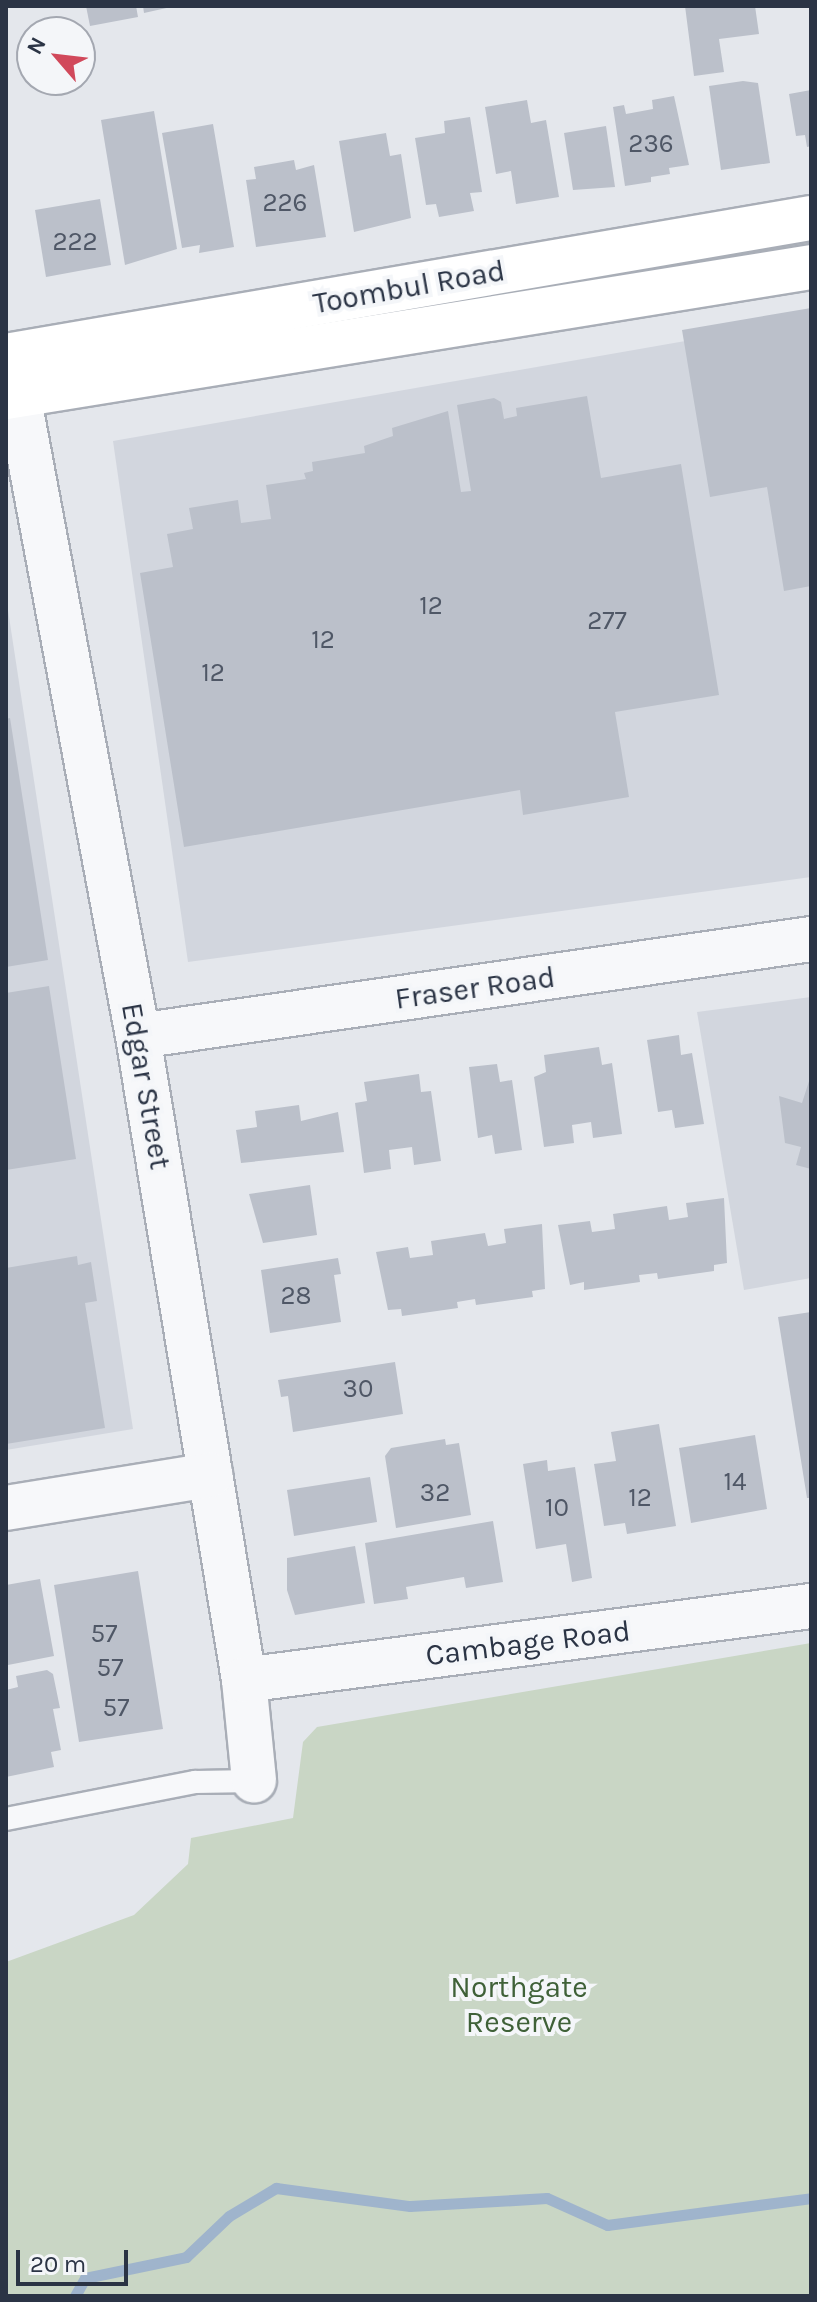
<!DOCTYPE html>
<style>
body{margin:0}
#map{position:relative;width:817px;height:2302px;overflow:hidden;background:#e4e7ec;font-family:Karla,sans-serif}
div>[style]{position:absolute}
.built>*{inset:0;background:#d2d6de}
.green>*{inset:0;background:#c9d6c5}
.stream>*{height:11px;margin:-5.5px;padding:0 5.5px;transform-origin:5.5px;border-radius:5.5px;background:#9fb4cc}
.building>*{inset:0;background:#bbc0ca}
.roads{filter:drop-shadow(2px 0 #a9aeb7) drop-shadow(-2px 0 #a9aeb7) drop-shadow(0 2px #a9aeb7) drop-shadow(0 -2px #a9aeb7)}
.service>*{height:22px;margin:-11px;padding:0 11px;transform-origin:11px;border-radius:11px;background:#f7f8fa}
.minor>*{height:44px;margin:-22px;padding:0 22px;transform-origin:22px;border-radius:22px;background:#f7f8fa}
.secondary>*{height:44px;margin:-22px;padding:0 22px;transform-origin:22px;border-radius:22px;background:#fff}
span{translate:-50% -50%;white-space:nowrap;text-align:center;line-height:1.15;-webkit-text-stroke:8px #f4f6f9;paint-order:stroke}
.number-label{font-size:26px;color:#4f5766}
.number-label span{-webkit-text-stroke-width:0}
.street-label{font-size:30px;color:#2b3445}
.park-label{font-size:30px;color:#3f6138}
.frame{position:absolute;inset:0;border:8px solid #2b3445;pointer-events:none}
.north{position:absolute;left:16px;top:16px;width:80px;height:80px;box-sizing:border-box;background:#f4f6f9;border:2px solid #a4a8b1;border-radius:50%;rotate:298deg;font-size:22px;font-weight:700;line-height:32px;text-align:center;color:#2b3445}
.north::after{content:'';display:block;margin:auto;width:28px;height:36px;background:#d1495b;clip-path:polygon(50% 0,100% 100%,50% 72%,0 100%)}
.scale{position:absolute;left:16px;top:2250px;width:112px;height:36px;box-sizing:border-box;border:4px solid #2b3445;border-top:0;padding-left:10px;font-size:24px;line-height:28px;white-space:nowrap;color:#2b3445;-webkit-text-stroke:6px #f4f6f9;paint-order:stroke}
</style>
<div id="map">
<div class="built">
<div style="clip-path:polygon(811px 319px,811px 877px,188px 962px,113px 441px)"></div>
<div style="clip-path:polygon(6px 597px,133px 1429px,6px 1450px)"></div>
<div style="clip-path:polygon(811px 997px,811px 1278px,744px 1290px,697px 1012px)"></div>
</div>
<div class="green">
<div style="clip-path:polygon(811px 1643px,811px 2296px,6px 2296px,6px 1962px,134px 1915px,188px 1864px,191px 1838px,293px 1818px,303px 1742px,317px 1727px)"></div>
</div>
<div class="stream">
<div style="left:75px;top:2296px;width:21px;rotate:-61deg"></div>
<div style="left:85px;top:2278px;width:103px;rotate:-11.7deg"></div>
<div style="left:186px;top:2257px;width:59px;rotate:-43.6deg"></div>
<div style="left:229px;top:2216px;width:55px;rotate:-30.8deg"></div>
<div style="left:276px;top:2188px;width:135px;rotate:7.7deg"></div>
<div style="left:410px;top:2206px;width:137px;rotate:-3.3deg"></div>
<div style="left:547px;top:2198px;width:66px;rotate:24.2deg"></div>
<div style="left:607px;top:2225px;width:206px;rotate:-7.5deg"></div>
</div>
<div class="building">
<div style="clip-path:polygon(86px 6px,136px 6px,138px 17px,90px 26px)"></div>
<div style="clip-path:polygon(143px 6px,171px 6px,171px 7px,144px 13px)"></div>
<div style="clip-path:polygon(685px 6px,755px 6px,759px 34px,719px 39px,724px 72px,694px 76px)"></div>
<div style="clip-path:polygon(743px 81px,758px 83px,770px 163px,721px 170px,709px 86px)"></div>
<div style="clip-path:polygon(811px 90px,811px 146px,807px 147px,805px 135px,796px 136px,789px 94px)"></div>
<div style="clip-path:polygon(674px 96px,689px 165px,669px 168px,670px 174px,651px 177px,651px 182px,625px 186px,613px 107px,624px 105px,626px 114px,653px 109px,652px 100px)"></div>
<div style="clip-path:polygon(527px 100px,531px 123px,546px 120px,559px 197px,516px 204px,511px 171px,496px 174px,485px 107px)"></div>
<div style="clip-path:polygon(154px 111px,177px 249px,125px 265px,101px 120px)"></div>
<div style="clip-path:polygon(470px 117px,482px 192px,470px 193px,474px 211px,439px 217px,436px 204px,426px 205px,415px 138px,445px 133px,444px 121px)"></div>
<div style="clip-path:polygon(213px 124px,234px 247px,199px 253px,200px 245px,182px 248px,162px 133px)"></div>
<div style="clip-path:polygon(606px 126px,615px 187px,573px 190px,564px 133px)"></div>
<div style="clip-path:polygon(386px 133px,390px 156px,401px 154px,411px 218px,354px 232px,339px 141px)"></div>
<div style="clip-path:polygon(294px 160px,296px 170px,314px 165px,326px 237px,256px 247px,246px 180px,256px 179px,254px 167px)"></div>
<div style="clip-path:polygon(100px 199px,111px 265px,46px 277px,35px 210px)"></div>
<div style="clip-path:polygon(811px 308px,811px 586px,784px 591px,767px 487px,710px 497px,682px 330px)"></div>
<div style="clip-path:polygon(587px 396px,601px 478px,681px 464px,719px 695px,615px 712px,629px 797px,523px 815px,520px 790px,184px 847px,140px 573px,173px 567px,167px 534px,193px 529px,189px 508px,238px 500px,241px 523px,271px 519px,266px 485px,306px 479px,304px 473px,313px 471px,312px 462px,365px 453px,364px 446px,393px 436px,392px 428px,448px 411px,461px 492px,471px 491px,457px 405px,494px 398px,501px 402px,504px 419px,517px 416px,516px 408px)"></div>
<div style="clip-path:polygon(10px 718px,48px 960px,6px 967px,6px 719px)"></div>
<div style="clip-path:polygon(49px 986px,76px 1159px,6px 1170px,6px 993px)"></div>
<div style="clip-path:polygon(679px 1035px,681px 1055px,692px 1053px,704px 1124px,675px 1128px,672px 1110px,658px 1112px,647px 1040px)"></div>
<div style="clip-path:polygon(599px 1047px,602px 1065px,612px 1063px,622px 1134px,593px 1138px,591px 1122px,572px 1125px,574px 1143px,544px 1147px,534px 1077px,546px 1072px,544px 1055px)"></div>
<div style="clip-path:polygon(497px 1064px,500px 1082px,512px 1080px,522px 1150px,495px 1154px,492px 1135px,478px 1138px,469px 1067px)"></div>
<div style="clip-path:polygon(419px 1074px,421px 1092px,431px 1091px,441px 1161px,414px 1165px,412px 1147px,389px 1150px,391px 1169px,364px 1173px,355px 1103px,367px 1101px,364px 1082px)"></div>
<div style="clip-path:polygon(811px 1075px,811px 1169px,796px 1165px,801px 1147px,785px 1143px,779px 1096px,802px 1103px)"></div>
<div style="clip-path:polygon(299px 1105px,301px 1121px,338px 1112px,344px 1152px,241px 1163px,236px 1130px,257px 1127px,255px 1111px)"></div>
<div style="clip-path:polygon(310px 1185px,317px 1235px,263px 1243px,249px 1194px)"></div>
<div style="clip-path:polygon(724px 1198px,727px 1263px,714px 1265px,714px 1271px,658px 1279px,657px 1273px,639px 1275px,640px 1282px,584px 1290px,584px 1282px,570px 1285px,558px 1225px,590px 1221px,592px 1232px,615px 1229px,613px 1214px,667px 1206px,669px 1220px,688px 1217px,686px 1203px)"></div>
<div style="clip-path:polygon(542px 1224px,545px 1289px,532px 1291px,533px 1297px,476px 1305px,475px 1299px,457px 1302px,458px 1308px,402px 1316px,401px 1309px,388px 1310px,376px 1252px,408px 1247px,410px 1258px,433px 1255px,431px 1241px,485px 1233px,488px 1246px,506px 1243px,504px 1229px)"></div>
<div style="clip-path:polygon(77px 1256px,78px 1265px,91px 1262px,97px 1301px,85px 1303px,105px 1428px,6px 1444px,6px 1268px)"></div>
<div style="clip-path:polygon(338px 1258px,341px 1274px,334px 1275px,341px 1322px,270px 1333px,261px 1270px)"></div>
<div style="clip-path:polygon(811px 1312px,811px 1498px,807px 1498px,778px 1317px)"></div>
<div style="clip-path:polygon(395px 1362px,403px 1414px,293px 1432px,288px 1396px,281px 1397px,278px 1380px)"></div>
<div style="clip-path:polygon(659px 1424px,676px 1526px,627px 1534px,625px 1523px,604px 1526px,594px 1464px,616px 1461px,611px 1432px)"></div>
<div style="clip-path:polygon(755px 1435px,767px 1509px,691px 1523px,679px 1448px)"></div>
<div style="clip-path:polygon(445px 1439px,446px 1445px,459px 1443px,471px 1515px,396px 1528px,385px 1456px,391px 1448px)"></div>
<div style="clip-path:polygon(547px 1460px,548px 1471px,575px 1467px,592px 1578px,572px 1582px,566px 1544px,536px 1549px,523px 1464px)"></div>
<div style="clip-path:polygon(370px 1477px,377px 1522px,294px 1536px,287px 1490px)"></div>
<div style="clip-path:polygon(493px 1521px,503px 1582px,466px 1588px,464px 1577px,406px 1587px,408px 1599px,374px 1604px,365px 1543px)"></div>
<div style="clip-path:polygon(355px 1546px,365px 1603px,295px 1615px,287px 1590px,287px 1558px)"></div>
<div style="clip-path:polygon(138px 1571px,163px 1729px,79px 1742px,54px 1585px)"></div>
<div style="clip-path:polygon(40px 1579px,54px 1656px,8px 1665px,6px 1585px)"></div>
<div style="clip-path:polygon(47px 1670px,53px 1674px,60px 1708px,53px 1709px,61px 1750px,51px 1752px,54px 1767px,6px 1777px,6px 1690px,18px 1687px,16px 1676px)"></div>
</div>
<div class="roads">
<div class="service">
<div style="left:6px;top:1819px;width:193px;rotate:-11.1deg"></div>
<div style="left:195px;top:1782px;width:59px;rotate:-1deg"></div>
</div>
<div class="minor">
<div style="left:18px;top:395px;width:652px;rotate:79.4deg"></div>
<div style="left:138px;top:1036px;width:653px;rotate:80.65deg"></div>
<div style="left:244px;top:1680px;width:101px;rotate:84.3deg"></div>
<div style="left:138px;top:1036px;width:680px;rotate:-8.2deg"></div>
<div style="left:6px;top:1508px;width:207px;rotate:-9.2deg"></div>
<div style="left:244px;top:1680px;width:572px;rotate:-7.44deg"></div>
</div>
<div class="secondary">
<div style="left:6px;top:356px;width:817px;rotate:-9.73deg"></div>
<div style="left:6px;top:397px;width:815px;rotate:-9.17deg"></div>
</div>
</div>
<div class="number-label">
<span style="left:651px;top:144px">236</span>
<span style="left:285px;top:203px">226</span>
<span style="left:75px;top:242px">222</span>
<span style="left:431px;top:606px">12</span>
<span style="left:607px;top:621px">277</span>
<span style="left:323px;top:640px">12</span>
<span style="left:213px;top:673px">12</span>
<span style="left:296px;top:1296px">28</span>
<span style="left:358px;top:1389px">30</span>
<span style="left:735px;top:1482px">14</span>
<span style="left:435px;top:1493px">32</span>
<span style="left:640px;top:1498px">12</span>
<span style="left:557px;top:1508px">10</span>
<span style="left:104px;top:1634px">57</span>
<span style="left:110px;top:1668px">57</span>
<span style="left:116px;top:1708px">57</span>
</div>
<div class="street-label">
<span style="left:409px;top:287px;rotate:-10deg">Toombul Road</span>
<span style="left:475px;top:988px;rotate:-8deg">Fraser Road</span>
<span style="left:146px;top:1086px;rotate:80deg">Edgar Street</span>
<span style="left:528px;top:1643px;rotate:-7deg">Cambage Road</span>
</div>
<div class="park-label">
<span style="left:519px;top:2004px">Northgate<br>Reserve</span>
</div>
<div class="frame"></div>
<div class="north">N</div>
<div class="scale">20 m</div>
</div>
